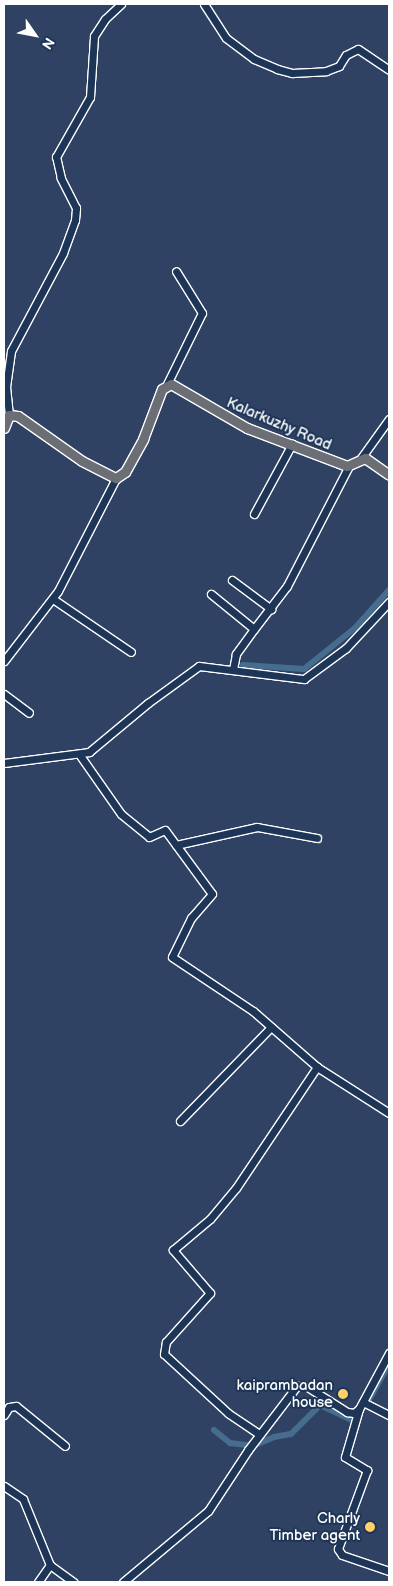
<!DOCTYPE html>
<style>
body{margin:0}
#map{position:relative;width:393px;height:1586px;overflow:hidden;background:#304264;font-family:"Balsamiq Sans",sans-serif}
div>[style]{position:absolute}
.canal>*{height:6px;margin:-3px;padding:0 3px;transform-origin:3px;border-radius:3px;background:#466d8e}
.roads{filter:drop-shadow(1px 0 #fff) drop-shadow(-1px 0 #fff) drop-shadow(0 1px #fff) drop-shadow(0 -1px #fff)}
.minor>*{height:7px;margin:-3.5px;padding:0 3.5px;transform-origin:3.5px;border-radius:3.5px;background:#1d3557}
.major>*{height:9px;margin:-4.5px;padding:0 4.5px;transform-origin:4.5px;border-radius:4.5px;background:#6b6f75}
.dots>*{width:14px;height:14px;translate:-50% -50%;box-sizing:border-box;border:2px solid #1d3557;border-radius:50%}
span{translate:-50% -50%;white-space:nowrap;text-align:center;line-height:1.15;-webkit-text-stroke:4px #1d3557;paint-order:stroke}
.street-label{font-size:15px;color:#fff}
.poi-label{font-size:15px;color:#fff}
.right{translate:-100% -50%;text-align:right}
.frame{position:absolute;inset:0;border:5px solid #fff;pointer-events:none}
.north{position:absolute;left:10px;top:10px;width:50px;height:50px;-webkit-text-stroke:4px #1d3557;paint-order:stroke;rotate:123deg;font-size:14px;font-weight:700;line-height:20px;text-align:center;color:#fff}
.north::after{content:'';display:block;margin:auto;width:18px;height:22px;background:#fff;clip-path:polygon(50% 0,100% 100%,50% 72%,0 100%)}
</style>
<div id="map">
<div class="canal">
<div style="left:243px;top:665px;width:61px;rotate:3.8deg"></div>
<div style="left:304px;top:669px;width:65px;rotate:-38.8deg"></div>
<div style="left:355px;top:628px;width:51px;rotate:-48.2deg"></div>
<div style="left:214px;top:1430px;width:21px;rotate:39deg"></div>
<div style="left:230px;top:1443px;width:23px;rotate:7deg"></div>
<div style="left:253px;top:1446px;width:23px;rotate:-23deg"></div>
<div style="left:274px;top:1437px;width:17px;rotate:-10deg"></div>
<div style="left:291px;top:1434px;width:41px;rotate:-45deg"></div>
<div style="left:320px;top:1405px;width:33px;rotate:25deg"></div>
<div style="left:350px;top:1419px;width:21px;rotate:-41deg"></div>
<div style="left:366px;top:1405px;width:47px;rotate:-60.7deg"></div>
</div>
<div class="roads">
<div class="minor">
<div style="left:204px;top:4px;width:40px;rotate:57.1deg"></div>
<div style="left:226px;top:38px;width:35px;rotate:37deg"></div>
<div style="left:254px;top:59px;width:25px;rotate:23deg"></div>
<div style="left:277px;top:69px;width:16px;rotate:15deg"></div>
<div style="left:292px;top:73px;width:34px;rotate:-3deg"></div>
<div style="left:326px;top:71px;width:14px;rotate:-21deg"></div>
<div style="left:339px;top:66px;width:13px;rotate:-58deg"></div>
<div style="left:346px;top:55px;width:13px;rotate:-27deg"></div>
<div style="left:358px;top:49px;width:37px;rotate:34deg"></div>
<div style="left:167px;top:384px;width:79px;rotate:-63.8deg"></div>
<div style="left:202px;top:313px;width:49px;rotate:-121.8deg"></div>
<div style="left:9px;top:415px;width:28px;rotate:-96deg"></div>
<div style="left:6px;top:387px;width:36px;rotate:-82deg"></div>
<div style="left:11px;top:351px;width:111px;rotate:-62deg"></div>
<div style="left:63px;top:253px;width:35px;rotate:-70deg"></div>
<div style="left:75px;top:220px;width:12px;rotate:-85deg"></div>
<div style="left:76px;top:208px;width:34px;rotate:-117deg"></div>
<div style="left:61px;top:178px;width:22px;rotate:-103deg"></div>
<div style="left:56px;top:157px;width:69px;rotate:-60.5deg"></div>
<div style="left:90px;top:97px;width:61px;rotate:-86.2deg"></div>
<div style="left:94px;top:36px;width:20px;rotate:-57deg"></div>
<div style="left:105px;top:19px;width:22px;rotate:-43deg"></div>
<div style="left:361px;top:458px;width:48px;rotate:-54.3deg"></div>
<div style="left:254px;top:514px;width:80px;rotate:-61.5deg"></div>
<div style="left:232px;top:580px;width:49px;rotate:36.6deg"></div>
<div style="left:211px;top:594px;width:55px;rotate:39.1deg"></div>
<div style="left:254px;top:629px;width:31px;rotate:126deg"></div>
<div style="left:236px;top:654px;width:16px;rotate:101deg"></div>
<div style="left:53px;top:599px;width:94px;rotate:34.2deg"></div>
<div style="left:254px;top:629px;width:54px;rotate:-52.5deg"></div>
<div style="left:287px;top:586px;width:135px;rotate:-62.7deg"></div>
<div style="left:4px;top:661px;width:88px;rotate:-52.4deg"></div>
<div style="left:58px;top:591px;width:127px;rotate:-62.8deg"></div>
<div style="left:4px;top:694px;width:31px;rotate:37deg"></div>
<div style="left:79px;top:754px;width:73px;rotate:55deg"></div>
<div style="left:121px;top:814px;width:36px;rotate:39deg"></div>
<div style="left:149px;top:837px;width:17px;rotate:-24deg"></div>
<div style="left:165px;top:830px;width:79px;rotate:53.7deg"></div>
<div style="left:212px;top:894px;width:32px;rotate:131deg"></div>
<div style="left:191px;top:918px;width:43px;rotate:116deg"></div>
<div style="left:172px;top:957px;width:97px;rotate:33.7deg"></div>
<div style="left:253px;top:1011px;width:85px;rotate:41.2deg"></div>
<div style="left:4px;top:763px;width:86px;rotate:-7.4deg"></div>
<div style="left:89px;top:752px;width:77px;rotate:-39.7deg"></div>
<div style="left:148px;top:703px;width:63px;rotate:-36deg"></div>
<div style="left:199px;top:666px;width:106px;rotate:7.1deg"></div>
<div style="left:304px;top:679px;width:52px;rotate:-36.4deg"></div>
<div style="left:346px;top:648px;width:63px;rotate:-46.9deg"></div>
<div style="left:176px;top:845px;width:83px;rotate:-12.5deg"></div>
<div style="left:257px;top:827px;width:61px;rotate:10.4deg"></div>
<div style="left:180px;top:1121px;width:131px;rotate:-45.9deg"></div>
<div style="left:363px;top:1402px;width:29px;rotate:27deg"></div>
<div style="left:359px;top:1409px;width:50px;rotate:106.3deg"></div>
<div style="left:345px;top:1457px;width:26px;rotate:31deg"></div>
<div style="left:367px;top:1470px;width:84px;rotate:110.2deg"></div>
<div style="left:338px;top:1549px;width:7px;rotate:56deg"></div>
<div style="left:342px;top:1555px;width:50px;rotate:18.8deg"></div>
<div style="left:4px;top:1415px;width:9px;rotate:-58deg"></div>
<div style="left:9px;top:1407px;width:7px;rotate:-8deg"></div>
<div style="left:16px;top:1406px;width:63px;rotate:39.2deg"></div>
<div style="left:259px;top:1434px;width:37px;rotate:-146deg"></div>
<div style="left:228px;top:1413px;width:87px;rotate:-137.3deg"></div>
<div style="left:164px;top:1354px;width:12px;rotate:-81deg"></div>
<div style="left:166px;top:1342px;width:66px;rotate:-48.1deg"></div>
<div style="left:210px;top:1293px;width:57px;rotate:-130.7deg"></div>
<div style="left:173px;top:1250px;width:48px;rotate:-40deg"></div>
<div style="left:210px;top:1219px;width:40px;rotate:-50deg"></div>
<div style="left:236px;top:1188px;width:146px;rotate:-56.2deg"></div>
<div style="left:317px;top:1067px;width:85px;rotate:32.6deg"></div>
<div style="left:4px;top:1486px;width:23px;rotate:34deg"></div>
<div style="left:23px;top:1499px;width:71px;rotate:67.8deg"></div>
<div style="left:50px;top:1565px;width:29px;rotate:36deg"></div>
<div style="left:38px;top:1582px;width:21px;rotate:-55deg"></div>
<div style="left:123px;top:1582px;width:111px;rotate:-39.9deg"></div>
<div style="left:208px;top:1511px;width:73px;rotate:-56.7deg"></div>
<div style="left:248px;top:1450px;width:81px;rotate:-52.6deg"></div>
<div style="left:297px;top:1386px;width:9px"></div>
<div style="left:306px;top:1386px;width:49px;rotate:32.4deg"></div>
<div style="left:347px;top:1412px;width:7px;rotate:8deg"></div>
<div style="left:354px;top:1413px;width:6px;rotate:-39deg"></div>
<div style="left:359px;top:1409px;width:64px;rotate:-61.8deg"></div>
</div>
<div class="major">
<div style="left:4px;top:428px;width:14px;rotate:-69deg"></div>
<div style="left:9px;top:415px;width:9px;rotate:6deg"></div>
<div style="left:18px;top:416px;width:78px;rotate:35.1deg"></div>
<div style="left:82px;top:461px;width:38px;rotate:27deg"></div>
<div style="left:116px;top:478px;width:11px;rotate:-34deg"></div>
<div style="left:125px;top:472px;width:38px;rotate:-61deg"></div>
<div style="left:143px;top:439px;width:53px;rotate:-69.2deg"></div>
<div style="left:162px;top:389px;width:10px;rotate:-29deg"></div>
<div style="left:171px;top:384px;width:88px;rotate:30.1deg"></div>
<div style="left:247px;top:428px;width:107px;rotate:20.8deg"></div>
<div style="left:347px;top:466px;width:20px;rotate:-24deg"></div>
<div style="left:365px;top:458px;width:29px;rotate:35deg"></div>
</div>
</div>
<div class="dots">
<div style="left:343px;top:1394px;background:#ffd166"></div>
<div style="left:370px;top:1527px;background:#ffd166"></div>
</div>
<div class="street-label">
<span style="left:279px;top:424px;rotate:23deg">Kalarkuzhy Road</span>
</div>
<div class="poi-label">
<span class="right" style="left:333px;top:1394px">kaiprambadan<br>house</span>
<span class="right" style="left:360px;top:1527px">Charly<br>Timber agent</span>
</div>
<div class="frame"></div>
<div class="north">N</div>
</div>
